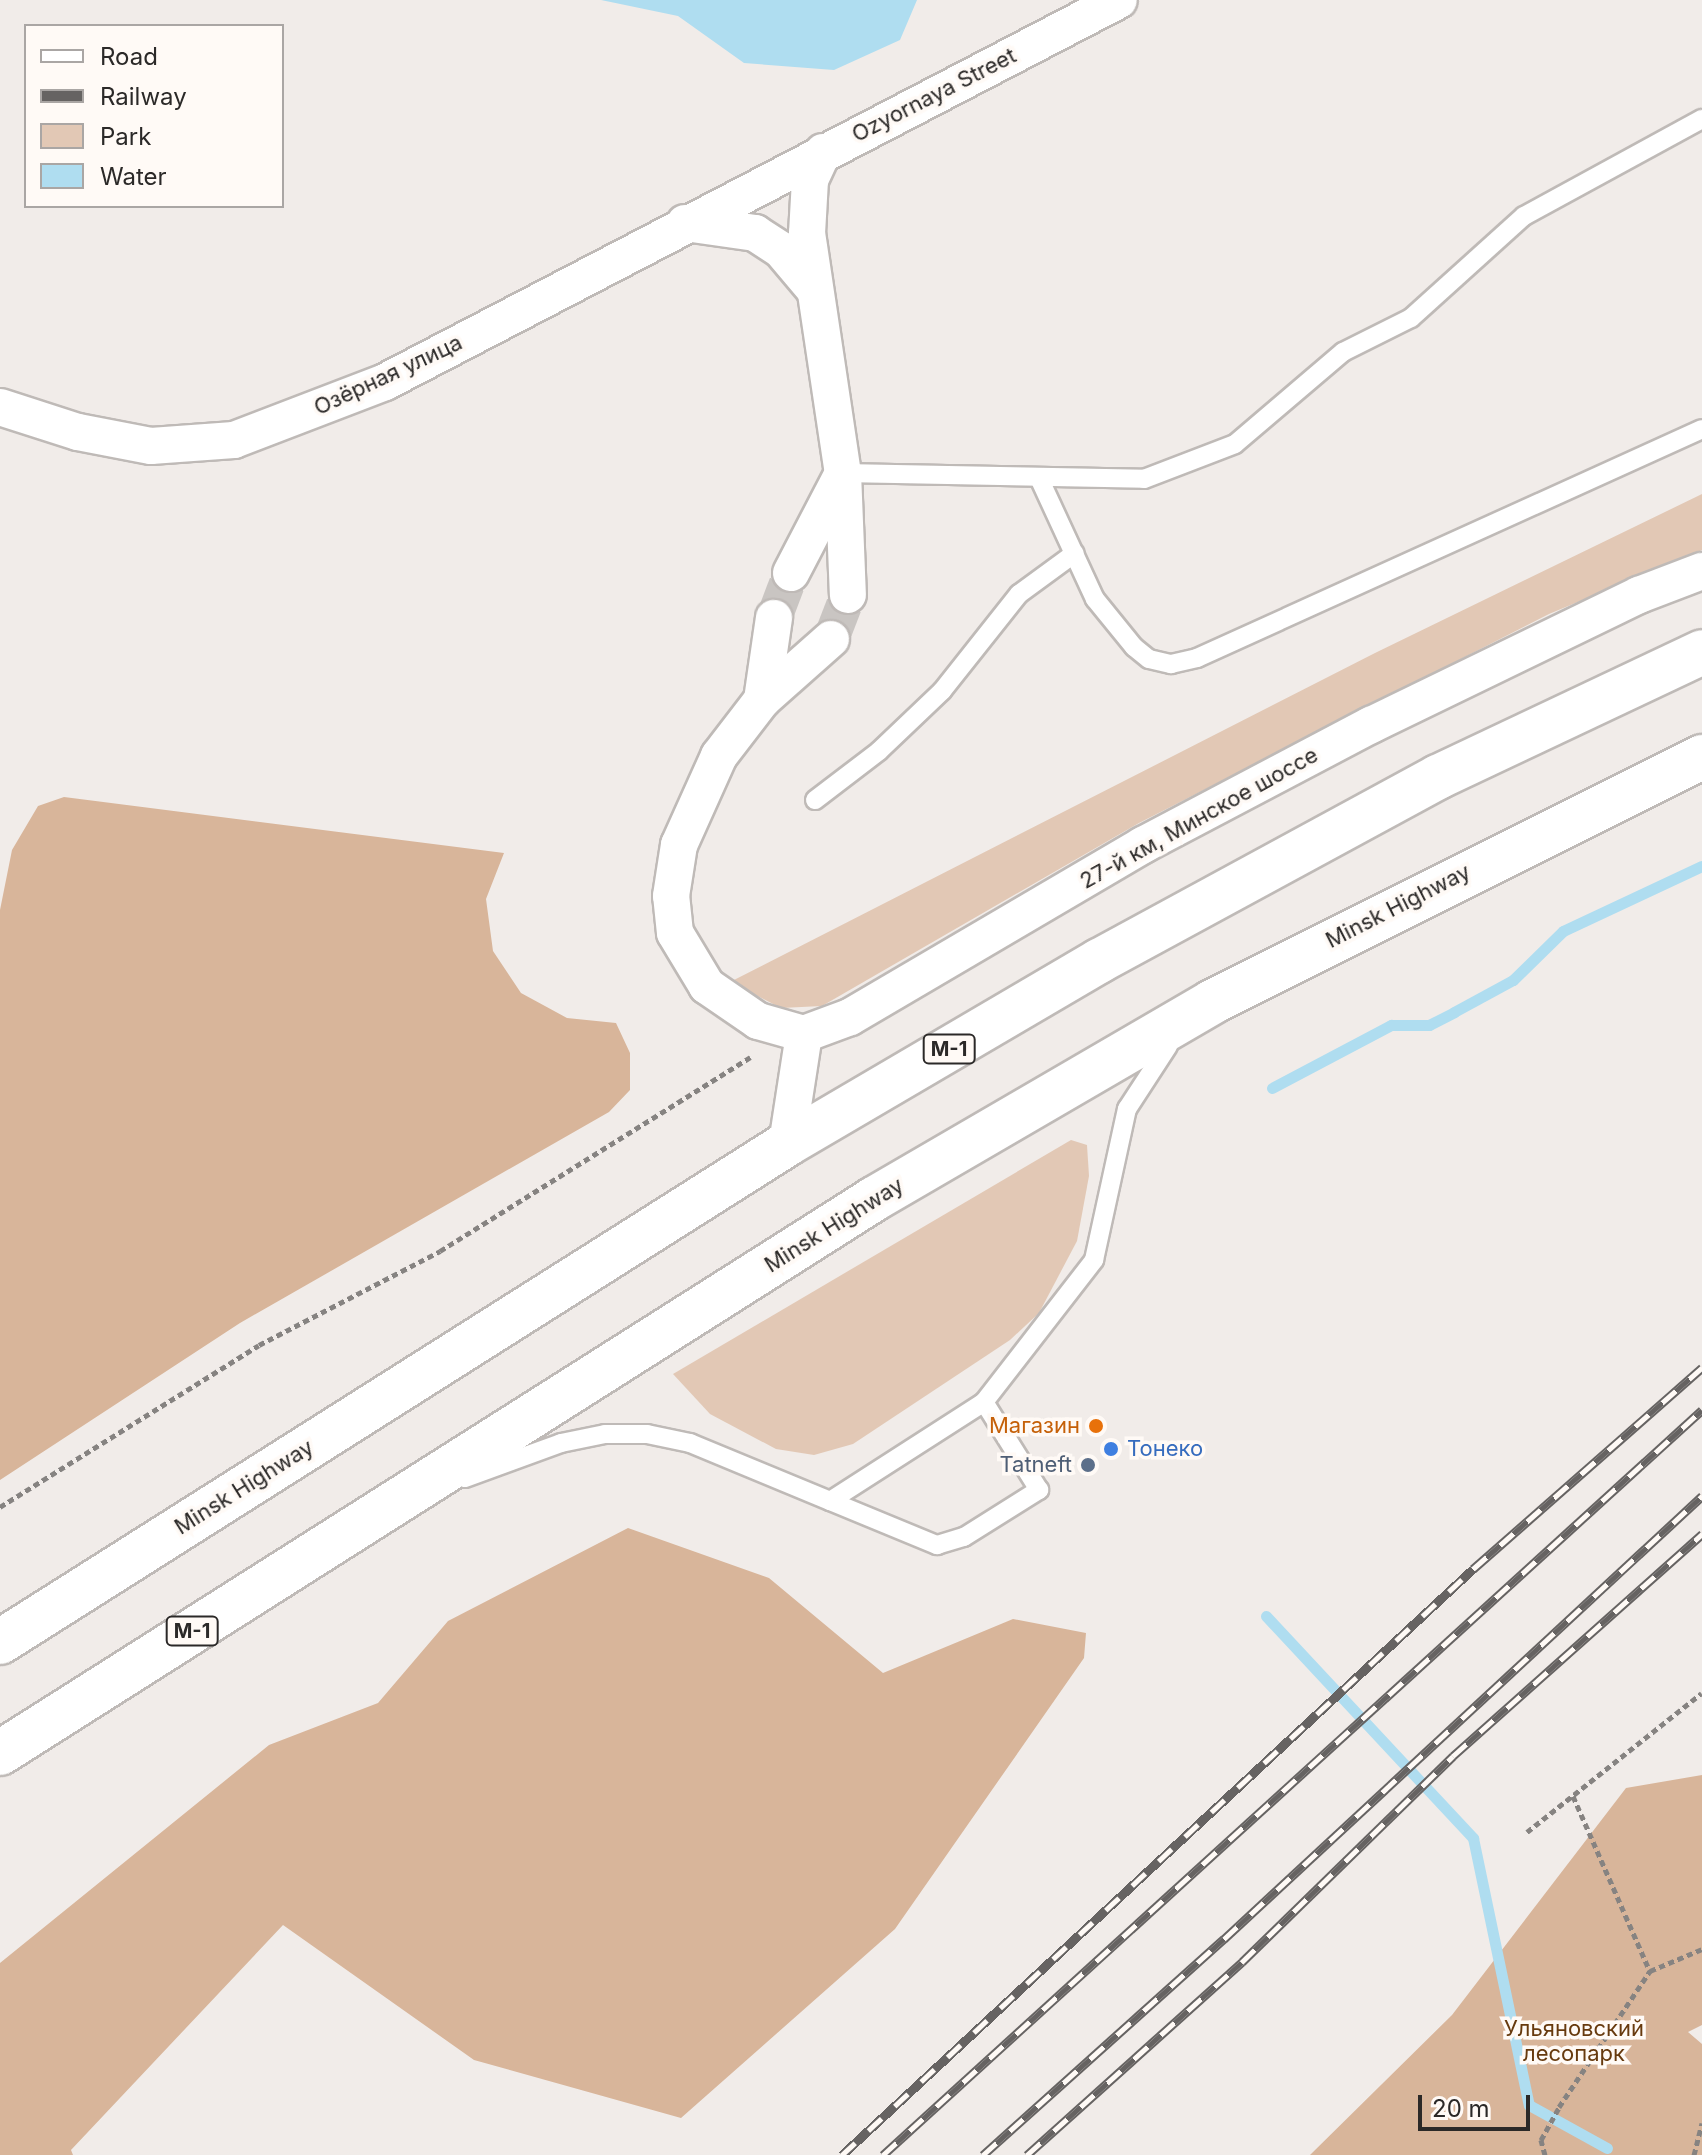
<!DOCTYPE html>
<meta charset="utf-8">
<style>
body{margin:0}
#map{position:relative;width:1702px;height:2155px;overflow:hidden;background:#f1ece9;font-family:Inter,sans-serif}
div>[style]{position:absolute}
.green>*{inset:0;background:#e2c8b5}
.forest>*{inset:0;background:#d8b59a}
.water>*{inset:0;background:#afddf0}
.stream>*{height:11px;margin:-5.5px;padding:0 5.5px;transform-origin:5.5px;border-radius:5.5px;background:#afddf0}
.minor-tunnel>*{height:36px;margin-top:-18px;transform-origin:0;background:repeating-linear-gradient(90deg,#c9c5c2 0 36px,transparent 0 54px)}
.path>*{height:5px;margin-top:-2.5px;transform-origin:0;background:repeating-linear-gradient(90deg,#868381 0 6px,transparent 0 10px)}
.roads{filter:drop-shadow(2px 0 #bfbab7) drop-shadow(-2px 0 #bfbab7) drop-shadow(0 2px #bfbab7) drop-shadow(0 -2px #bfbab7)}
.service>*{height:18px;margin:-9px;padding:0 9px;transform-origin:9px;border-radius:9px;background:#fff}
.minor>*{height:36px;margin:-18px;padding:0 18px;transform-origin:18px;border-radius:18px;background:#fff}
.trunk>*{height:44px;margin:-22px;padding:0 22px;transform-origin:22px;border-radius:22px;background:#fff}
.rail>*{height:9px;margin-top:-4.5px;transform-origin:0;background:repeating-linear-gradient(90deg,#fffaf6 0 18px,#666362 0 36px);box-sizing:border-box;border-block:2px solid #666362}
.dots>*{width:22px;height:22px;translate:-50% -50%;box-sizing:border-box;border:4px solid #fffaf6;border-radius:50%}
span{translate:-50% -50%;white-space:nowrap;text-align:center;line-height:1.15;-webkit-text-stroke:7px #fffaf6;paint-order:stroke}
.shield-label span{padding:2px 6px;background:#fffaf6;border:2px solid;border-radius:6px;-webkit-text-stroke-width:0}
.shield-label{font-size:20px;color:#2b2928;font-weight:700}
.street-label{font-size:22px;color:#2b2928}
.food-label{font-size:22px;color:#c56008}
.right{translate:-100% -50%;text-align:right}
.shop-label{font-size:22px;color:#366cbe}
.left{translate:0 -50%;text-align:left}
.service-label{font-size:22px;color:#4e5e75}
.park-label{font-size:22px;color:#673a0e}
.legend{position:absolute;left:24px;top:24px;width:260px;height:184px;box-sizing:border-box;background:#fffaf6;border:2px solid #aaa6a4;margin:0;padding:10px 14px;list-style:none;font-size:24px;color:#2b2928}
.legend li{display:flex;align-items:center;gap:16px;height:40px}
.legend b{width:40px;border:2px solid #aaa6a4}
.scale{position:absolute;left:1418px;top:2095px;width:112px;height:36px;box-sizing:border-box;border:4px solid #2b2928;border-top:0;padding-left:10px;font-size:24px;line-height:28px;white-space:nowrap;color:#2b2928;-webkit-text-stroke:6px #fffaf6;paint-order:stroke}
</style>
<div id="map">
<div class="green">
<div style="clip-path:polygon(1702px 494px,1702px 550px,1549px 614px,1139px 823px,822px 1006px,781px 1008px,730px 982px,1375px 653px)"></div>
<div style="clip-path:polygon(1071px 1140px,1087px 1145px,1089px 1176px,1077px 1241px,1039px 1313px,1010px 1340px,853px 1444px,814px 1455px,776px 1449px,710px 1414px,673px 1374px)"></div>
</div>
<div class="forest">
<div style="clip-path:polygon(64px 797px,504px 853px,486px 899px,493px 951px,521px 993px,567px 1018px,616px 1023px,630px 1053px,630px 1090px,609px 1112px,240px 1323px,0 1480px,0 910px,12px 850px,38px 806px)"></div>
<div style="clip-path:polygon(628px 1528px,769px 1578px,883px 1673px,1013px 1619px,1086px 1633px,1084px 1658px,895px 1929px,681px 2118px,474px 2060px,283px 1925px,71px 2150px,73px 2155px,0 2155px,0 1963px,269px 1745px,378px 1703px,448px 1621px)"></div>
<div style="clip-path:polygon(1702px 1775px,1702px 2025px,1688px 2032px,1702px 2044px,1702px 2155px,1310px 2155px,1452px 2015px,1626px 1788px)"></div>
</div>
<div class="water">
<div style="clip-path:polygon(601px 0,917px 0,900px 40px,834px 70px,744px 63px,678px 16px)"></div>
</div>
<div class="stream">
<div style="left:1272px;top:1088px;width:135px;rotate:-27.9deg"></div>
<div style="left:1391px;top:1025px;width:38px"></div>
<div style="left:1429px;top:1025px;width:28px;rotate:-27deg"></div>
<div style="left:1454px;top:1012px;width:67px;rotate:-28.5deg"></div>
<div style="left:1513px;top:980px;width:70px;rotate:-44.4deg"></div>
<div style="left:1563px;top:931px;width:153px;rotate:-25.1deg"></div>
<div style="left:1266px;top:1616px;width:304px;rotate:47deg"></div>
<div style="left:1473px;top:1838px;width:273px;rotate:78.2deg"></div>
<div style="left:1529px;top:2105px;width:89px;rotate:28.9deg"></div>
</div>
<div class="minor-tunnel">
<div style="left:774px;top:618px;width:48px;rotate:-69.3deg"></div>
<div style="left:831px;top:639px;width:47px;rotate:-68.9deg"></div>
</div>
<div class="path">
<div style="left:0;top:1507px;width:305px;rotate:-32deg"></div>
<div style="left:259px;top:1345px;width:204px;rotate:-27.4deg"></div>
<div style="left:440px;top:1251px;width:366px;rotate:-32deg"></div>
<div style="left:1573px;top:1796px;width:191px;rotate:66.3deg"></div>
<div style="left:1527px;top:1832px;width:223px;rotate:-38.5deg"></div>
<div style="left:1545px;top:2155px;width:16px;rotate:-105deg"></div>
<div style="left:1541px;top:2140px;width:38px;rotate:-61deg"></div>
<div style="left:1559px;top:2107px;width:164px;rotate:-56.2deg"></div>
<div style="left:1650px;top:1971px;width:56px;rotate:-22.9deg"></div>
<div style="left:1694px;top:2155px;width:33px;rotate:-76deg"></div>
</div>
<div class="roads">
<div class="service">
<div style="left:843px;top:473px;width:301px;rotate:1.1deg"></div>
<div style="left:1144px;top:479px;width:97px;rotate:-21deg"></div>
<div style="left:1235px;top:444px;width:142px;rotate:-40.4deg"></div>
<div style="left:1343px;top:352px;width:76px;rotate:-26.6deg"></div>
<div style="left:1411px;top:318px;width:152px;rotate:-42.1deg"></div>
<div style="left:1524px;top:216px;width:203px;rotate:-28.6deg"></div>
<div style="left:1040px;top:480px;width:131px;rotate:65.2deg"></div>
<div style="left:1095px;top:599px;width:62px;rotate:50.9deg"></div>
<div style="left:1134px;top:647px;width:19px;rotate:39deg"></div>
<div style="left:1149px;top:659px;width:23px;rotate:13deg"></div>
<div style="left:1171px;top:664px;width:27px;rotate:-13deg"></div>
<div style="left:1197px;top:658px;width:554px;rotate:-24.39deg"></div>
<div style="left:815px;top:800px;width:81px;rotate:-37.4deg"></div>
<div style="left:879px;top:751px;width:87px;rotate:-43.6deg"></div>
<div style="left:942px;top:691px;width:124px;rotate:-51.6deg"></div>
<div style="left:1019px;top:594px;width:69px;rotate:-36.2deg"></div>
<div style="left:465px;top:1478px;width:102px;rotate:-20deg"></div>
<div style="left:561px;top:1443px;width:45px;rotate:-11.6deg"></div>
<div style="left:605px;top:1434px;width:42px"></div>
<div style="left:647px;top:1434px;width:44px;rotate:11.8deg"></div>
<div style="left:690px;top:1443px;width:152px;rotate:22.5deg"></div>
<div style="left:830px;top:1501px;width:183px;rotate:-32.7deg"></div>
<div style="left:984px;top:1402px;width:180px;rotate:-52.2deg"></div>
<div style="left:1094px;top:1260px;width:155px;rotate:-77.7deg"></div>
<div style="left:1127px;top:1109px;width:75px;rotate:-56.9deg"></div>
<div style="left:830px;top:1501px;width:116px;rotate:22.4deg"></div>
<div style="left:937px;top:1545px;width:28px;rotate:-17deg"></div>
<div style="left:964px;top:1537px;width:89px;rotate:-32.1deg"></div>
<div style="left:1039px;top:1490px;width:104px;rotate:-122deg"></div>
</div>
<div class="minor">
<div style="left:823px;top:152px;width:31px;rotate:115deg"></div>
<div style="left:810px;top:180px;width:53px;rotate:93.2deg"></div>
<div style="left:807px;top:233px;width:243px;rotate:81.5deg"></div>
<div style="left:843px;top:473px;width:122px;rotate:87.7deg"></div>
<div style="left:685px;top:223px;width:71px;rotate:8.1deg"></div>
<div style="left:755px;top:233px;width:31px;rotate:33deg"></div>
<div style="left:781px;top:250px;width:51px;rotate:49.8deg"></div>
<div style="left:0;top:407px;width:82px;rotate:17.8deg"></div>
<div style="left:78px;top:432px;width:74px;rotate:10.9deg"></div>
<div style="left:151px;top:446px;width:83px;rotate:-4.1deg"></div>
<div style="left:234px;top:440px;width:162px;rotate:-21deg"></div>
<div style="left:385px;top:382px;width:827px;rotate:-27.49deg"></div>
<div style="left:791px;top:573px;width:113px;rotate:-62.5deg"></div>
<div style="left:762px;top:700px;width:83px;rotate:-81.7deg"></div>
<div style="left:804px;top:1034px;width:48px;rotate:-164.2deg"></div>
<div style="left:758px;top:1021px;width:62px;rotate:-145.5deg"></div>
<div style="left:707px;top:986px;width:62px;rotate:-121.1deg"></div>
<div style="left:675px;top:933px;width:37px;rotate:-96deg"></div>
<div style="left:671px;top:896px;width:52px;rotate:-81.1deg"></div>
<div style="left:679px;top:845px;width:98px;rotate:-65.8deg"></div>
<div style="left:719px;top:756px;width:71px;rotate:-52.5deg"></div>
<div style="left:762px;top:700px;width:92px;rotate:-41.5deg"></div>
<div style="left:787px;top:1144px;width:111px;rotate:-81.2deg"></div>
<div style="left:804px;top:1034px;width:49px;rotate:-20.3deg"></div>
<div style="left:850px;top:1017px;width:340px;rotate:-30.4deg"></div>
<div style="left:1143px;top:845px;width:258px;rotate:-27.8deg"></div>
<div style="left:1371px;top:725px;width:298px;rotate:-25.9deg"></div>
<div style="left:1639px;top:595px;width:67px;rotate:-20.9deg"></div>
</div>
<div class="trunk">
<div style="left:0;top:1642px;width:931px;rotate:-32.32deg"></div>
<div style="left:787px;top:1144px;width:362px;rotate:-30.4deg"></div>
<div style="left:1099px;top:961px;width:386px;rotate:-28.5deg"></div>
<div style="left:1438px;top:777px;width:292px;rotate:-25.3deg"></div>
<div style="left:0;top:1753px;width:1035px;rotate:-32.37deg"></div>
<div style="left:874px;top:1199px;width:391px;rotate:-30.2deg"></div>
<div style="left:1212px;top:1002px;width:548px;rotate:-26.57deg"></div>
</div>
</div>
<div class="rail">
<div style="left:842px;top:2155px;width:861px;rotate:-42.88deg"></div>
<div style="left:1473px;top:1569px;width:305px;rotate:-41.3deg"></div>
<div style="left:883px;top:2155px;width:1107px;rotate:-42.29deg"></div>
<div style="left:983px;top:2155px;width:324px;rotate:-41.9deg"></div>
<div style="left:1224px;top:1939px;width:652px;rotate:-42.82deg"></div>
<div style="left:1027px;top:2155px;width:289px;rotate:-41.9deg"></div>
<div style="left:1242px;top:1962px;width:295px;rotate:-44.3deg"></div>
<div style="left:1453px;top:1756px;width:334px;rotate:-41.7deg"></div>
</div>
<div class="dots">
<div style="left:1096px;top:1426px;background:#e8710a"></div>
<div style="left:1111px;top:1449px;background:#3f7fe0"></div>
<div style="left:1088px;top:1465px;background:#5c6f8a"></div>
</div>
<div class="shield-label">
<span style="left:949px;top:1049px">М-1</span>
<span style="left:192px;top:1631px">М-1</span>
</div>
<div class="street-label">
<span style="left:934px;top:95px;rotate:-27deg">Ozyornaya Street</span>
<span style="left:388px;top:375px;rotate:-25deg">Озёрная улица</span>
<span style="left:1199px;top:818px;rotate:-29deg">27-й км, Минское шоссе</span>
<span style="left:1398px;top:906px;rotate:-27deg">Minsk Highway</span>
<span style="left:834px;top:1225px;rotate:-32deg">Minsk Highway</span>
<span style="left:244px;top:1487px;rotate:-32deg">Minsk Highway</span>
</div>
<div class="food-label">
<span class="right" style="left:1080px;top:1426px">Магазин</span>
</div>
<div class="shop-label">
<span class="left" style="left:1127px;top:1449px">Тонеко</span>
</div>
<div class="service-label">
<span class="right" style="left:1072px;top:1465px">Tatneft</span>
</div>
<div class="park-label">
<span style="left:1574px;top:2041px">Ульяновский<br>лесопарк</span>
</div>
<ul class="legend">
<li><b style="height:10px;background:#fff"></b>Road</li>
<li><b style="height:10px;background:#666362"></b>Railway</li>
<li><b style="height:22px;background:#e2c8b5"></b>Park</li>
<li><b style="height:22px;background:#afddf0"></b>Water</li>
</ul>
<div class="scale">20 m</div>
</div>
